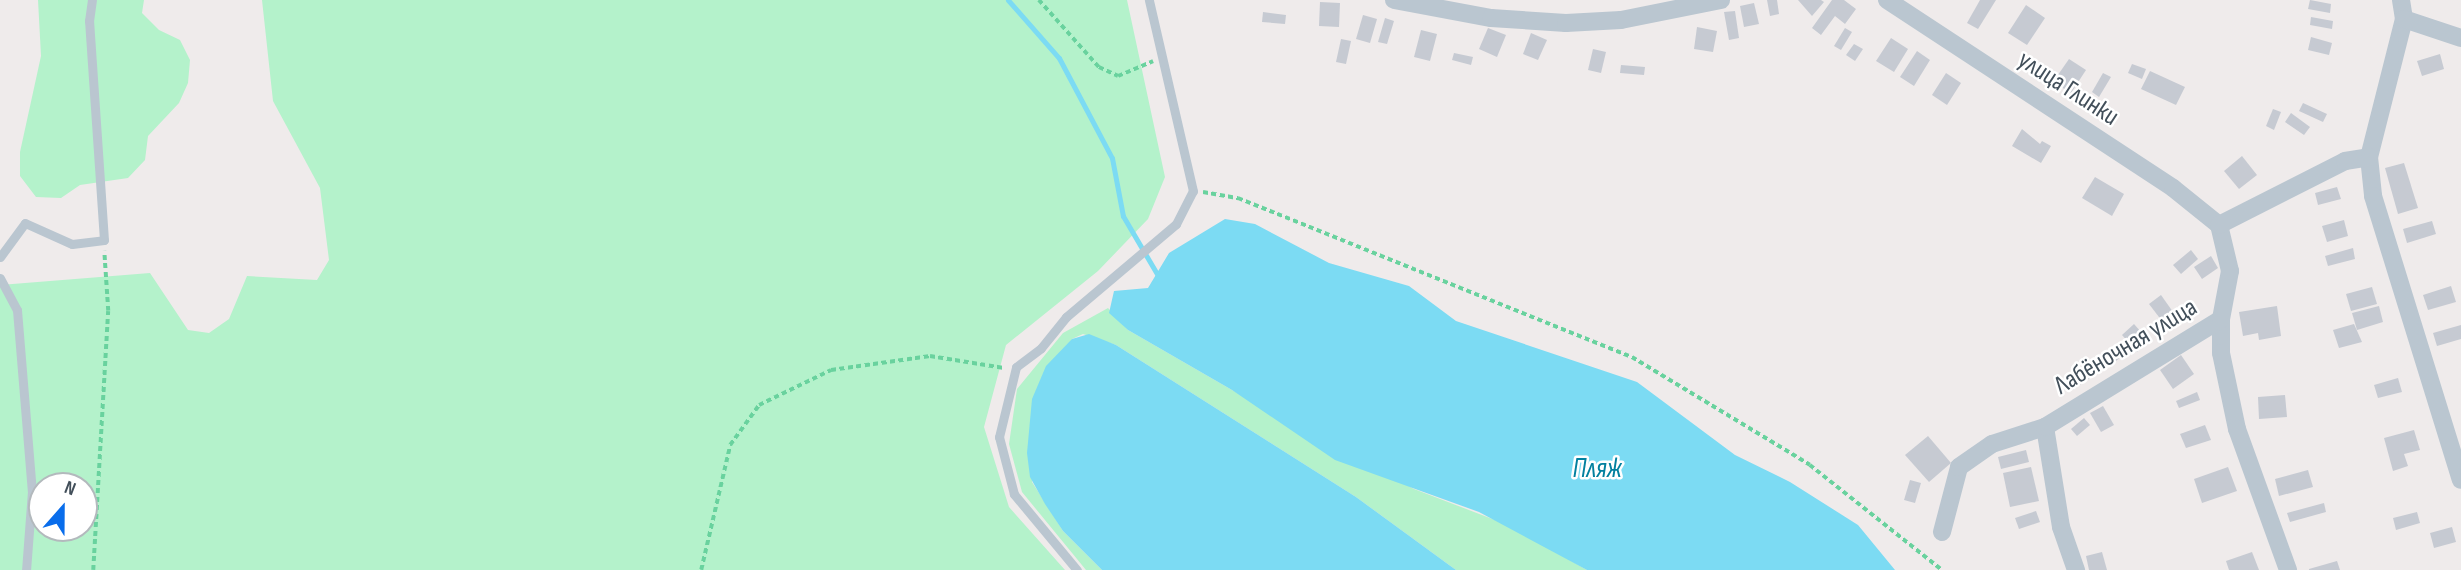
<!DOCTYPE html>
<meta charset="utf-8">
<style>
body{margin:0}
#map{position:relative;width:2461px;height:570px;overflow:hidden;background:#efebeb;font-family:"Sofia Sans Condensed",sans-serif}
div>[style]{position:absolute}
.green>*{inset:0;background:#b4f2cb}
.water>*{inset:0;background:#7cdbf3}
.stream>*{height:5px;margin:-2.5px;padding:0 2.5px;transform-origin:2.5px;border-radius:2.5px;background:#7cdbf3}
.building>*{inset:0;background:#c6cad2}
.path>*{height:3.5px;margin-top:-1.75px;transform-origin:0;background:repeating-linear-gradient(90deg,#69d29e 0 5px,transparent 0 8.5px)}
.service>*{height:9px;margin:-4.5px;padding:0 4.5px;transform-origin:4.5px;border-radius:4.5px;background:#bac6d0}
.minor>*{height:18px;margin:-9px;padding:0 9px;transform-origin:9px;border-radius:9px;background:#bac6d0}
span{translate:-50% -50%;white-space:nowrap;text-align:center;line-height:1.15;-webkit-text-stroke:5px #fff;paint-order:stroke}
.street-label{font-size:26px;color:#424f5a}
.water-label{font-size:28px;color:#02809f;font-style:italic}
.north{position:absolute;left:28px;top:472px;width:70px;height:70px;box-sizing:border-box;background:#fff;border:2px solid #b3b9bd;border-radius:50%;rotate:21deg;font-size:19px;font-weight:700;line-height:28px;text-align:center;color:#424f5a}
.north::after{content:'';display:block;margin:auto;width:24px;height:32px;background:#096deb;clip-path:polygon(50% 0,100% 100%,50% 72%,0 100%)}
</style>
<div id="map">
<div class="green">
<div style="clip-path:polygon(38px 0,144px 0,142px 13px,159px 30px,180px 40px,190px 60px,188px 83px,179px 103px,148px 136px,145px 160px,128px 178px,80px 185px,61px 198px,36px 197px,20px 176px,20px 152px,41px 56px)"></div>
<div style="clip-path:polygon(evenodd,262px 0,1127px 0,1165px 177px,1148px 219px,1098px 271px,1006px 345px,984px 427px,1009px 507px,1065px 570px,0 570px,0 285px,150px 273px,188px 330px,209px 333px,229px 319px,247px 276px,317px 280px,329px 260px,320px 188px,273px 101px,262px 0,42px 486px,84px 486px,84px 528px,42px 528px,42px 486px)"></div>
<div style="clip-path:polygon(1108px 308px,1128px 330px,1232px 390px,1414px 489px,1508px 525px,1587px 570px,1456px 570px,1356px 497px,1116px 345px,1083px 334px,1072px 339px,1032px 482px,1063px 531px,1102px 570px,1086px 570px,1022px 492px,1009px 444px,1017px 389px,1063px 333px)"></div>
</div>
<div class="water">
<div style="clip-path:polygon(1225px 219px,1255px 224px,1329px 263px,1409px 286px,1456px 321px,1637px 382px,1735px 455px,1790px 482px,1858px 525px,1895px 570px,1587px 570px,1479px 512px,1335px 460px,1232px 390px,1128px 330px,1109px 313px,1114px 291px,1148px 288px,1169px 253px)"></div>
<div style="clip-path:polygon(1089px 334px,1116px 345px,1356px 497px,1456px 570px,1102px 570px,1063px 531px,1045px 504px,1030px 477px,1027px 453px,1032px 399px,1046px 366px,1072px 339px)"></div>
</div>
<div class="stream">
<div style="left:1008px;top:0;width:77px;rotate:48.7deg"></div>
<div style="left:1059px;top:58px;width:113px;rotate:62.1deg"></div>
<div style="left:1112px;top:158px;width:59px;rotate:79.3deg"></div>
<div style="left:1123px;top:216px;width:67px;rotate:59.6deg"></div>
</div>
<div class="building">
<div style="clip-path:polygon(1767px 0,1777px 0,1779px 14px,1770px 16px)"></div>
<div style="clip-path:polygon(1798px 0,1821px 0,1824px 2px,1812px 16px)"></div>
<div style="clip-path:polygon(1832px 0,1844px 0,1856px 9px,1845px 24px,1835px 16px,1821px 35px,1812px 28px)"></div>
<div style="clip-path:polygon(1980px 0,1996px 0,1978px 29px,1967px 23px)"></div>
<div style="clip-path:polygon(2310px 0,2331px 4px,2330px 13px,2308px 9px)"></div>
<div style="clip-path:polygon(1320px 2px,1340px 3px,1339px 27px,1319px 26px)"></div>
<div style="clip-path:polygon(1754px 3px,1759px 24px,1744px 27px,1740px 6px)"></div>
<div style="clip-path:polygon(2026px 5px,2045px 18px,2027px 45px,2008px 33px)"></div>
<div style="clip-path:polygon(1735px 11px,1739px 38px,1729px 40px,1724px 12px)"></div>
<div style="clip-path:polygon(1263px 12px,1286px 15px,1285px 24px,1262px 22px)"></div>
<div style="clip-path:polygon(1363px 15px,1377px 19px,1370px 43px,1356px 39px)"></div>
<div style="clip-path:polygon(2311px 17px,2333px 21px,2332px 29px,2310px 25px)"></div>
<div style="clip-path:polygon(1385px 18px,1394px 21px,1387px 44px,1378px 42px)"></div>
<div style="clip-path:polygon(1697px 27px,1717px 31px,1713px 52px,1694px 49px)"></div>
<div style="clip-path:polygon(1488px 28px,1506px 35px,1497px 57px,1479px 49px)"></div>
<div style="clip-path:polygon(1845px 28px,1852px 32px,1841px 50px,1834px 46px)"></div>
<div style="clip-path:polygon(1421px 30px,1437px 34px,1430px 61px,1414px 57px)"></div>
<div style="clip-path:polygon(1531px 33px,1547px 40px,1538px 60px,1523px 54px)"></div>
<div style="clip-path:polygon(2311px 37px,2332px 43px,2329px 55px,2308px 50px)"></div>
<div style="clip-path:polygon(1891px 38px,1908px 49px,1894px 72px,1876px 61px)"></div>
<div style="clip-path:polygon(1341px 39px,1351px 41px,1346px 64px,1336px 62px)"></div>
<div style="clip-path:polygon(1854px 44px,1863px 49px,1855px 61px,1846px 55px)"></div>
<div style="clip-path:polygon(1593px 49px,1606px 52px,1601px 73px,1588px 70px)"></div>
<div style="clip-path:polygon(1917px 51px,1930px 60px,1914px 86px,1900px 77px)"></div>
<div style="clip-path:polygon(1454px 53px,1473px 57px,1471px 65px,1452px 60px)"></div>
<div style="clip-path:polygon(2440px 54px,2444px 69px,2422px 76px,2417px 61px)"></div>
<div style="clip-path:polygon(2069px 59px,2086px 70px,2071px 93px,2053px 82px)"></div>
<div style="clip-path:polygon(2132px 64px,2146px 69px,2142px 79px,2128px 73px)"></div>
<div style="clip-path:polygon(1621px 65px,1645px 67px,1644px 75px,1620px 73px)"></div>
<div style="clip-path:polygon(2150px 71px,2185px 87px,2176px 105px,2141px 89px)"></div>
<div style="clip-path:polygon(1946px 73px,1961px 83px,1947px 105px,1932px 95px)"></div>
<div style="clip-path:polygon(2103px 73px,2111px 77px,2099px 97px,2092px 92px)"></div>
<div style="clip-path:polygon(2303px 103px,2327px 114px,2323px 122px,2299px 111px)"></div>
<div style="clip-path:polygon(2273px 109px,2281px 112px,2274px 130px,2266px 126px)"></div>
<div style="clip-path:polygon(2291px 113px,2310px 127px,2304px 135px,2285px 122px)"></div>
<div style="clip-path:polygon(2022px 129px,2040px 144px,2042px 141px,2051px 146px,2041px 163px,2012px 146px)"></div>
<div style="clip-path:polygon(2242px 156px,2257px 175px,2239px 189px,2224px 171px)"></div>
<div style="clip-path:polygon(2404px 163px,2418px 208px,2398px 214px,2385px 168px)"></div>
<div style="clip-path:polygon(2095px 177px,2124px 194px,2112px 216px,2082px 198px)"></div>
<div style="clip-path:polygon(2337px 187px,2341px 199px,2318px 205px,2315px 193px)"></div>
<div style="clip-path:polygon(2344px 220px,2348px 236px,2327px 242px,2322px 226px)"></div>
<div style="clip-path:polygon(2432px 221px,2436px 234px,2407px 243px,2403px 229px)"></div>
<div style="clip-path:polygon(2353px 248px,2355px 259px,2328px 266px,2325px 256px)"></div>
<div style="clip-path:polygon(2191px 250px,2198px 259px,2181px 274px,2173px 265px)"></div>
<div style="clip-path:polygon(2211px 256px,2218px 268px,2202px 279px,2194px 267px)"></div>
<div style="clip-path:polygon(2451px 286px,2456px 302px,2428px 310px,2423px 295px)"></div>
<div style="clip-path:polygon(2372px 287px,2377px 304px,2351px 311px,2346px 294px)"></div>
<div style="clip-path:polygon(2161px 295px,2173px 312px,2162px 321px,2149px 304px)"></div>
<div style="clip-path:polygon(2277px 306px,2281px 336px,2259px 340px,2258px 333px,2243px 336px,2239px 312px)"></div>
<div style="clip-path:polygon(2379px 306px,2383px 322px,2357px 330px,2352px 313px)"></div>
<div style="clip-path:polygon(2134px 324px,2149px 341px,2137px 352px,2122px 335px)"></div>
<div style="clip-path:polygon(2354px 324px,2362px 342px,2339px 348px,2333px 330px)"></div>
<div style="clip-path:polygon(2461px 325px,2461px 339px,2437px 346px,2433px 333px)"></div>
<div style="clip-path:polygon(2114px 351px,2120px 358px,2102px 371px,2097px 364px)"></div>
<div style="clip-path:polygon(2181px 355px,2194px 374px,2173px 389px,2160px 370px)"></div>
<div style="clip-path:polygon(2084px 365px,2093px 376px,2073px 390px,2065px 379px)"></div>
<div style="clip-path:polygon(2398px 378px,2402px 392px,2378px 398px,2374px 385px)"></div>
<div style="clip-path:polygon(2197px 392px,2200px 400px,2179px 408px,2176px 401px)"></div>
<div style="clip-path:polygon(2285px 395px,2287px 417px,2259px 419px,2258px 397px)"></div>
<div style="clip-path:polygon(2103px 406px,2114px 425px,2101px 432px,2090px 413px)"></div>
<div style="clip-path:polygon(2084px 418px,2090px 425px,2077px 436px,2071px 429px)"></div>
<div style="clip-path:polygon(2205px 425px,2211px 440px,2186px 448px,2180px 434px)"></div>
<div style="clip-path:polygon(2414px 430px,2420px 450px,2404px 454px,2408px 466px,2393px 471px,2384px 438px)"></div>
<div style="clip-path:polygon(1928px 436px,1951px 463px,1929px 482px,1905px 455px)"></div>
<div style="clip-path:polygon(2026px 450px,2029px 462px,2001px 469px,1998px 457px)"></div>
<div style="clip-path:polygon(2031px 467px,2039px 501px,2010px 507px,2003px 473px)"></div>
<div style="clip-path:polygon(2228px 467px,2237px 491px,2202px 503px,2194px 479px)"></div>
<div style="clip-path:polygon(2308px 470px,2313px 487px,2279px 496px,2275px 479px)"></div>
<div style="clip-path:polygon(1910px 480px,1921px 483px,1915px 503px,1904px 500px)"></div>
<div style="clip-path:polygon(2324px 503px,2326px 512px,2290px 522px,2287px 513px)"></div>
<div style="clip-path:polygon(2036px 511px,2040px 522px,2019px 529px,2015px 518px)"></div>
<div style="clip-path:polygon(2417px 512px,2420px 523px,2396px 530px,2393px 518px)"></div>
<div style="clip-path:polygon(2452px 527px,2456px 542px,2434px 548px,2430px 533px)"></div>
<div style="clip-path:polygon(2102px 552px,2107px 570px,2089px 570px,2086px 556px)"></div>
<div style="clip-path:polygon(2252px 552px,2259px 570px,2229px 570px,2226px 561px)"></div>
<div style="clip-path:polygon(2337px 561px,2340px 570px,2309px 570px,2309px 569px)"></div>
</div>
<div class="path">
<div style="left:1039px;top:0;width:90px;rotate:48.2deg"></div>
<div style="left:1099px;top:67px;width:21px;rotate:25deg"></div>
<div style="left:1118px;top:76px;width:38px;rotate:-23deg"></div>
<div style="left:1203px;top:192px;width:36px;rotate:10deg"></div>
<div style="left:1238px;top:198px;width:425px;rotate:22deg"></div>
<div style="left:1632px;top:357px;width:208px;rotate:31.2deg"></div>
<div style="left:1810px;top:465px;width:169px;rotate:38.5deg"></div>
<div style="left:93px;top:570px;width:259px;rotate:-86.7deg"></div>
<div style="left:108px;top:311px;width:60px;rotate:-93.8deg"></div>
<div style="left:701px;top:570px;width:128px;rotate:-76.9deg"></div>
<div style="left:730px;top:445px;width:49px;rotate:-54.1deg"></div>
<div style="left:759px;top:405px;width:80px;rotate:-25.9deg"></div>
<div style="left:831px;top:370px;width:100px;rotate:-8deg"></div>
<div style="left:930px;top:356px;width:75px;rotate:9.2deg"></div>
</div>
<div class="service">
<div style="left:0;top:257px;width:42px;rotate:-53.7deg"></div>
<div style="left:25px;top:223px;width:51px;rotate:24.1deg"></div>
<div style="left:72px;top:244px;width:32px;rotate:-7deg"></div>
<div style="left:104px;top:240px;width:220px;rotate:-93.9deg"></div>
<div style="left:89px;top:21px;width:21px;rotate:-82deg"></div>
<div style="left:0;top:278px;width:36px;rotate:62deg"></div>
<div style="left:17px;top:310px;width:182px;rotate:85.3deg"></div>
<div style="left:32px;top:491px;width:79px;rotate:94.3deg"></div>
<div style="left:1077px;top:570px;width:99px;rotate:-129.7deg"></div>
<div style="left:1014px;top:494px;width:59px;rotate:-104.7deg"></div>
<div style="left:999px;top:437px;width:72px;rotate:-76.3deg"></div>
<div style="left:1016px;top:367px;width:31px;rotate:-37deg"></div>
<div style="left:1041px;top:348px;width:40px;rotate:-51deg"></div>
<div style="left:1066px;top:317px;width:144px;rotate:-40.2deg"></div>
<div style="left:1176px;top:224px;width:37px;rotate:-63deg"></div>
<div style="left:1193px;top:191px;width:196px;rotate:-103deg"></div>
</div>
<div class="minor">
<div style="left:1394px;top:0;width:99px;rotate:10.5deg"></div>
<div style="left:1491px;top:18px;width:75px;rotate:3.8deg"></div>
<div style="left:1566px;top:23px;width:55px;rotate:-3.1deg"></div>
<div style="left:1621px;top:20px;width:102px;rotate:-11.3deg"></div>
<div style="left:1887px;top:0;width:342px;rotate:33.3deg"></div>
<div style="left:2173px;top:188px;width:59px;rotate:38.8deg"></div>
<div style="left:2401px;top:0;width:19px;rotate:81deg"></div>
<div style="left:2404px;top:19px;width:142px;rotate:104.2deg"></div>
<div style="left:2369px;top:157px;width:39px;rotate:84deg"></div>
<div style="left:2373px;top:196px;width:297px;rotate:72.8deg"></div>
<div style="left:2404px;top:19px;width:60px;rotate:18.4deg"></div>
<div style="left:2221px;top:319px;width:34px;rotate:90deg"></div>
<div style="left:2221px;top:353px;width:78px;rotate:78.1deg"></div>
<div style="left:2237px;top:429px;width:150px;rotate:70.1deg"></div>
<div style="left:2045px;top:427px;width:101px;rotate:80.9deg"></div>
<div style="left:2061px;top:527px;width:46px;rotate:70.8deg"></div>
<div style="left:1942px;top:532px;width:67px;rotate:-75.3deg"></div>
<div style="left:1959px;top:467px;width:40px;rotate:-34.9deg"></div>
<div style="left:1992px;top:444px;width:56px;rotate:-17.8deg"></div>
<div style="left:2045px;top:427px;width:206px;rotate:-31.5deg"></div>
<div style="left:2221px;top:319px;width:49px;rotate:-79.4deg"></div>
<div style="left:2230px;top:271px;width:47px;rotate:-103.4deg"></div>
<div style="left:2219px;top:225px;width:141px;rotate:-26.9deg"></div>
<div style="left:2345px;top:161px;width:24px;rotate:-9deg"></div>
</div>
<div class="street-label">
<span style="left:2068px;top:89px;rotate:33deg">улица Глинки</span>
<span style="left:2126px;top:347px;rotate:-31deg">Лабёночная улица</span>
</div>
<div class="water-label">
<span style="left:1597px;top:469px">Пляж</span>
</div>
<div class="north">N</div>
</div>
